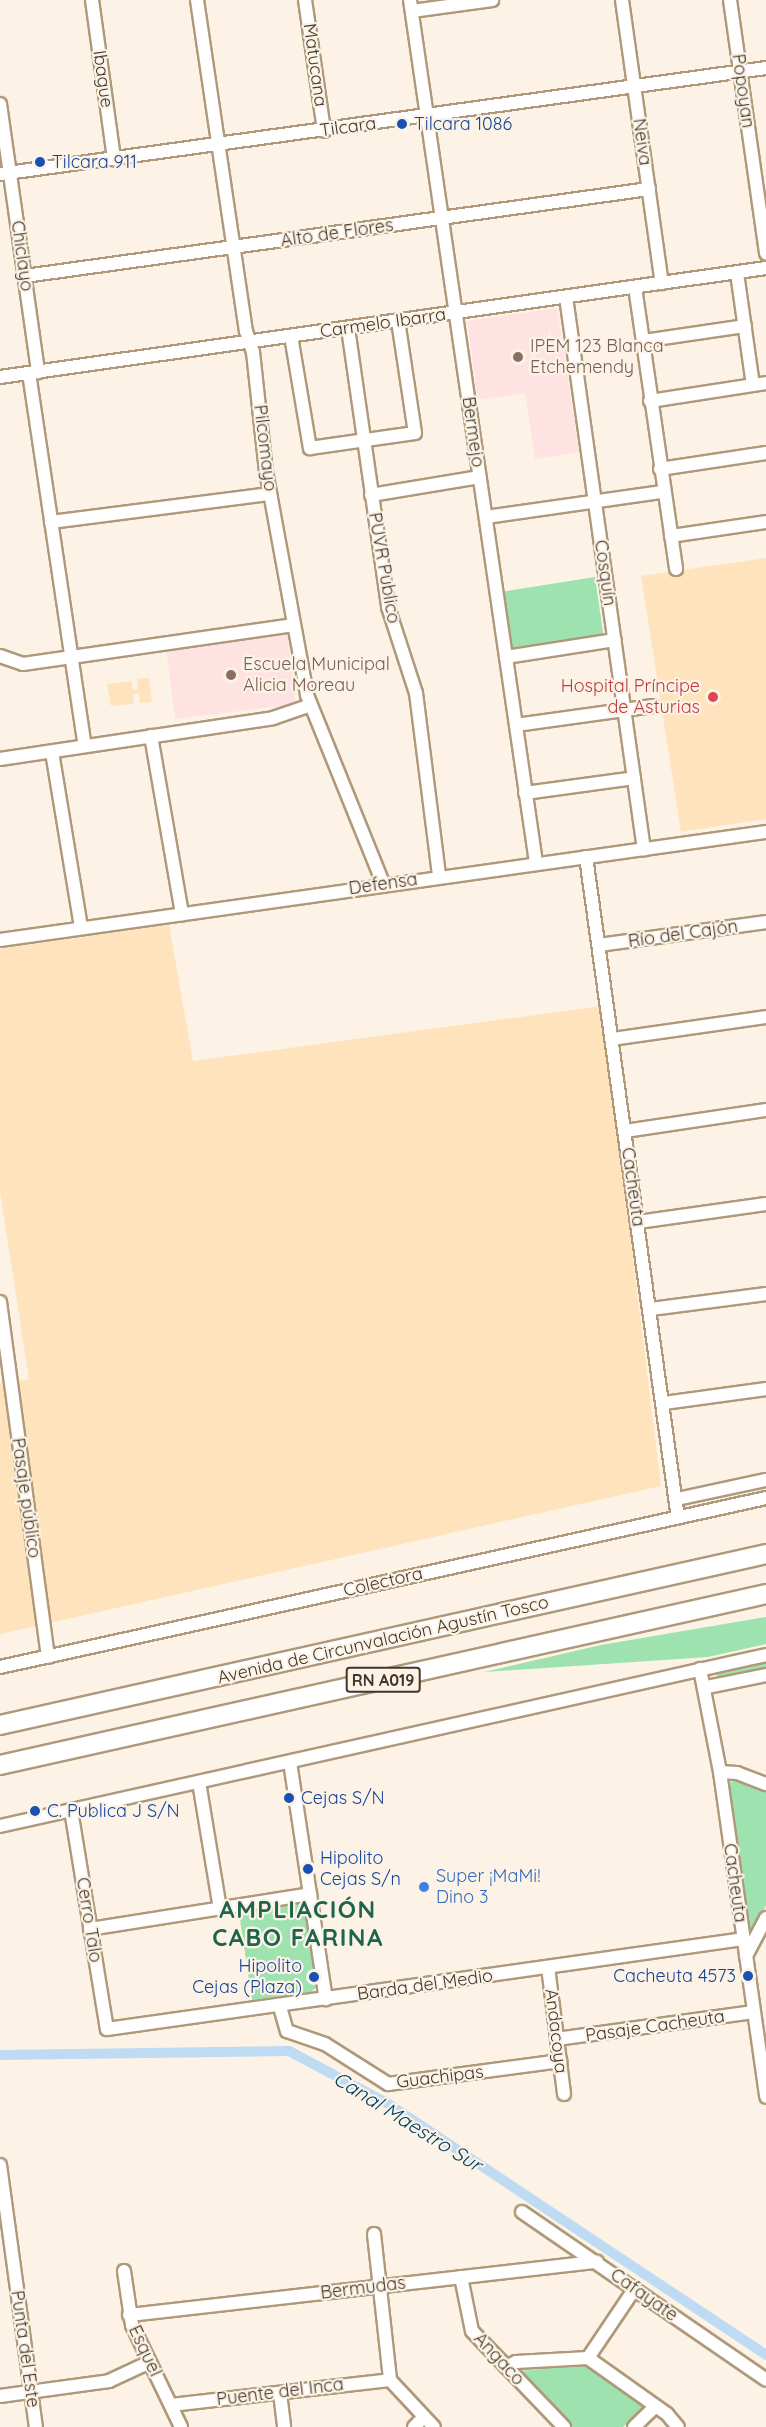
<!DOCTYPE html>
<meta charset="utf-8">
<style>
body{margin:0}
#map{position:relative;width:766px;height:2427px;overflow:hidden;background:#fcf3e6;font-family:Quicksand,sans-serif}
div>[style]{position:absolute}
.built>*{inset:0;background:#ffe3bc}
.education>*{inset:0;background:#fee3e2}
.green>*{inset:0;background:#9ee2af}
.canal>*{height:10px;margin:-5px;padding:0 5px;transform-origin:5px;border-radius:5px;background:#bedbf3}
.roads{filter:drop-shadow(2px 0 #af997a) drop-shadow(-2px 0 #af997a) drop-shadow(0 2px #af997a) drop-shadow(0 -2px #af997a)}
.minor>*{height:12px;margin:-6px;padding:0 6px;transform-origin:6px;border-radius:6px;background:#fff}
.highway>*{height:18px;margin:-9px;padding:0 9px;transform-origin:9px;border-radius:9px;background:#fff}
.dots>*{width:16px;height:16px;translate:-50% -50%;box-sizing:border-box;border:3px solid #fcf3e6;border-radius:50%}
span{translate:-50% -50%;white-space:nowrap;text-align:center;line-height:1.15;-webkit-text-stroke:4.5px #fcf3e6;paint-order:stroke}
.shield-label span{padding:2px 4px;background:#fcf3e6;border:2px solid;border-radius:4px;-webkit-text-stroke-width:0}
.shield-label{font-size:16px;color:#40372a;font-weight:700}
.street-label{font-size:18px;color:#40372a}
.transit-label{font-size:18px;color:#164399}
.left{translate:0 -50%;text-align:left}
.right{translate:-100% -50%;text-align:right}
.education-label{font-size:18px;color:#785e54}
.health-label{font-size:18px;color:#be3a42}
.shop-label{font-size:18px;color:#366cbe}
.water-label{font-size:20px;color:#014267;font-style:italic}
.district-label{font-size:24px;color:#1e654e;font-weight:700;letter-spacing:1.5px}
</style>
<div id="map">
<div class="built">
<div style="clip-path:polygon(766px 558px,766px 819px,681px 832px,641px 576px)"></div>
<div style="clip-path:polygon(149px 678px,152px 702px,140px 703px,139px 694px,133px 694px,134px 704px,111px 706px,107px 684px,131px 681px,133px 690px,138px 689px,137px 679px)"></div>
<div style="clip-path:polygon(169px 925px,193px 1061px,602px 1006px,661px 1486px,0 1634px,0 1383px,29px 1379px,0 1192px,0 949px)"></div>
</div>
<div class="education">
<div style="clip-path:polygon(557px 308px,579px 452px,535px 459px,525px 393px,478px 400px,467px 321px)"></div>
<div style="clip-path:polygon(287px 632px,296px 704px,175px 719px,166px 647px)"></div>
</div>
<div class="green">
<div style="clip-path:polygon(595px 577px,604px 639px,509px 654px,500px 592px)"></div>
<div style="clip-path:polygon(766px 1617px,766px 1644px,708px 1657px,484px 1672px,601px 1645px)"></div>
<div style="clip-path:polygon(766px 1662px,766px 1672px,718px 1681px,716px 1671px)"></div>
<div style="clip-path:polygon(736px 1777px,766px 1790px,766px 1905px,754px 1931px,749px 1933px,726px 1787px)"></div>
<div style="clip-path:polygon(298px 1904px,309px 1909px,319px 1985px,311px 1992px,252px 2000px,239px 1913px)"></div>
<div style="clip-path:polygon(586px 2364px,646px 2407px,623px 2427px,571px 2427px,520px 2371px)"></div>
</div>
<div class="canal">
<div style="left:0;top:2055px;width:289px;rotate:-0.8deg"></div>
<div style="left:289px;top:2051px;width:111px;rotate:28deg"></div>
<div style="left:387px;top:2103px;width:455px;rotate:33.6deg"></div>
</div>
<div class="roads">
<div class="minor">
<div style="left:92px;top:0;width:161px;rotate:82.1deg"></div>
<div style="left:197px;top:0;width:335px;rotate:81.6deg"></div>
<div style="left:246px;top:331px;width:22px;rotate:72deg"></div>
<div style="left:253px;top:352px;width:120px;rotate:83.8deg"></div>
<div style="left:266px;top:471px;width:228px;rotate:79.6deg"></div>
<div style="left:307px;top:695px;width:203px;rotate:68deg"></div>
<div style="left:305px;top:0;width:132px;rotate:81.7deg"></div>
<div style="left:410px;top:0;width:872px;rotate:81.69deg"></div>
<div style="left:622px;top:0;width:286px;rotate:82deg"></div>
<div style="left:730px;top:0;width:256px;rotate:81.9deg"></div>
<div style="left:412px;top:11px;width:81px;rotate:-7.8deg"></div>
<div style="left:0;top:104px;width:271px;rotate:81.9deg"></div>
<div style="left:0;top:174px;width:773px;rotate:-7.88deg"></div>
<div style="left:737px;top:273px;width:113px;rotate:81.9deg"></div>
<div style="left:25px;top:276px;width:630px;rotate:-7.94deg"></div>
<div style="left:635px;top:287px;width:285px;rotate:81.7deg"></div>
<div style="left:566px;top:297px;width:558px;rotate:81.97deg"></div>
<div style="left:348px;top:328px;width:282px;rotate:81.8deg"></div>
<div style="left:388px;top:607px;width:90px;rotate:72deg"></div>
<div style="left:416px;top:693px;width:184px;rotate:82.8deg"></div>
<div style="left:291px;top:336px;width:114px;rotate:80.4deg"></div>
<div style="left:310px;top:448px;width:106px;rotate:-8.1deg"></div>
<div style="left:415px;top:433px;width:113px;rotate:-98.6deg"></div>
<div style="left:643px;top:341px;width:103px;rotate:-8.4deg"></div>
<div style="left:29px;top:373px;width:377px;rotate:81.5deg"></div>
<div style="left:0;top:377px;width:774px;rotate:-8.1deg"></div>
<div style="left:650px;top:401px;width:117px;rotate:-8.8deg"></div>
<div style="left:660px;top:469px;width:107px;rotate:-8.6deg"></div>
<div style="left:371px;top:495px;width:110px;rotate:-9.4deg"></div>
<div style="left:486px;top:517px;width:178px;rotate:-8.1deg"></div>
<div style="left:51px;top:522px;width:221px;rotate:-7.3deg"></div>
<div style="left:671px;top:536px;width:96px;rotate:-8.4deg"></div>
<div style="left:0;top:656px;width:24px;rotate:19deg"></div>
<div style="left:23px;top:664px;width:272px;rotate:-8.2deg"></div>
<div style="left:506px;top:657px;width:110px;rotate:-8.9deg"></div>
<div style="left:516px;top:725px;width:138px;rotate:-7.9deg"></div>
<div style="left:151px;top:736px;width:181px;rotate:80.1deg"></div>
<div style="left:52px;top:752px;width:178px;rotate:80.6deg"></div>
<div style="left:0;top:759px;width:276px;rotate:-8.5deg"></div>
<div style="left:273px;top:718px;width:39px;rotate:-19deg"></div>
<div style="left:525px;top:793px;width:110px;rotate:-7.8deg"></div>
<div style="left:586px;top:857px;width:667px;rotate:82.08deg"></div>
<div style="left:0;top:940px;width:774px;rotate:-8.03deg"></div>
<div style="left:599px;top:945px;width:169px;rotate:-7.8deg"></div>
<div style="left:612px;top:1039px;width:156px;rotate:-8.1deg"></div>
<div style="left:625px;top:1131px;width:143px;rotate:-8.5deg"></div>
<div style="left:638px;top:1222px;width:129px;rotate:-8deg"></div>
<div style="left:0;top:1302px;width:358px;rotate:82.3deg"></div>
<div style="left:651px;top:1309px;width:116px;rotate:-7.4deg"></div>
<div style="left:664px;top:1403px;width:103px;rotate:-7.8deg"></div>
<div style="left:677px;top:1499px;width:91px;rotate:-12.1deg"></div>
<div style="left:0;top:1667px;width:784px;rotate:-12.44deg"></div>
<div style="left:700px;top:1669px;width:105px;rotate:79deg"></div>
<div style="left:720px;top:1772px;width:328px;rotate:81.9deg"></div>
<div style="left:707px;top:1687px;width:60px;rotate:-11.5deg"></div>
<div style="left:290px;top:1762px;width:240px;rotate:81.4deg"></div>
<div style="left:720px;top:1772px;width:17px;rotate:3deg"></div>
<div style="left:737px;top:1773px;width:31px;rotate:21deg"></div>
<div style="left:199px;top:1782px;width:129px;rotate:80.6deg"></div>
<div style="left:71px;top:1810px;width:222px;rotate:80.7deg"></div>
<div style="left:107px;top:2029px;width:642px;rotate:-8.05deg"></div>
<div style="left:0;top:1826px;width:785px;rotate:-12.58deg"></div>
<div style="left:90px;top:1929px;width:223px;rotate:-9deg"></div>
<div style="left:746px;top:1956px;width:43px;rotate:-62.2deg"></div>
<div style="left:548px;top:1967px;width:128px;rotate:82.8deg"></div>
<div style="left:280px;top:2007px;width:25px;rotate:74deg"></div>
<div style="left:287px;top:2031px;width:40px;rotate:18.9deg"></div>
<div style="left:325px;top:2044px;width:75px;rotate:32.4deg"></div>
<div style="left:388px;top:2084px;width:174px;rotate:-7.6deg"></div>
<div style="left:557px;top:2039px;width:198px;rotate:-7.8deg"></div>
<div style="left:0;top:2165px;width:264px;rotate:82.2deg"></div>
<div style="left:522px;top:2212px;width:296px;rotate:34.5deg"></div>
<div style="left:374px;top:2234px;width:147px;rotate:83.7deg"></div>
<div style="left:390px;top:2380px;width:64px;rotate:46.9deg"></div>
<div style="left:124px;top:2271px;width:55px;rotate:81.6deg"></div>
<div style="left:132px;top:2325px;width:113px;rotate:64.3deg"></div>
<div style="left:461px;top:2277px;width:55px;rotate:78.5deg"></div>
<div style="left:472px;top:2331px;width:133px;rotate:46.2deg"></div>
<div style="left:129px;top:2315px;width:471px;rotate:-6.5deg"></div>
<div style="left:588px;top:2358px;width:84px;rotate:-56.1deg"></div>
<div style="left:506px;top:2367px;width:11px;rotate:-27deg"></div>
<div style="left:516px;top:2362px;width:72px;rotate:-3.2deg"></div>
<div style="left:588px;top:2358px;width:97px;rotate:35.3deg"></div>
<div style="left:667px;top:2414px;width:17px;rotate:50deg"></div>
<div style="left:280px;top:2393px;width:34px;rotate:83deg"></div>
<div style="left:0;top:2396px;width:110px;rotate:-7.8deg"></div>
<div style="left:109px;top:2381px;width:45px;rotate:-24.9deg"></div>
<div style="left:171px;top:2405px;width:220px;rotate:-6.5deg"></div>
<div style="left:414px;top:2427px;width:14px;rotate:-45deg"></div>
<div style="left:634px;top:2427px;width:30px;rotate:-44deg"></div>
</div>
<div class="highway">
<div style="left:0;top:1725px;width:785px;rotate:-12.58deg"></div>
<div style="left:0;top:1765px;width:785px;rotate:-12.58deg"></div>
</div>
</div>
<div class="dots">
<div style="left:402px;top:124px;background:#1a4fb4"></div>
<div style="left:40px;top:162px;background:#1a4fb4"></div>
<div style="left:518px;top:357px;background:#8d6e63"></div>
<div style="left:231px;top:675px;background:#8d6e63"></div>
<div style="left:713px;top:697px;background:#e0444e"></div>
<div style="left:289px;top:1798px;background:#1a4fb4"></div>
<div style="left:35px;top:1811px;background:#1a4fb4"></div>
<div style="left:308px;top:1869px;background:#1a4fb4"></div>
<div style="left:424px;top:1887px;background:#3f7fe0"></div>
<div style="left:748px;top:1976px;background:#1a4fb4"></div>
<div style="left:314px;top:1977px;background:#1a4fb4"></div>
</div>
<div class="shield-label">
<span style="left:383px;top:1680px">RN A019</span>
</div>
<div class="street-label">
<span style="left:315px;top:65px;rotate:82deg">Matucana</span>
<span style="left:103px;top:79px;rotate:82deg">Ibague</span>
<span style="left:743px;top:91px;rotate:82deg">Popoyan</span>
<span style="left:348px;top:127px;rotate:-8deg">Tilcara</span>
<span style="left:642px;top:142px;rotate:82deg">Neiva</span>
<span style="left:337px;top:233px;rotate:-8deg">Alto de Flores</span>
<span style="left:22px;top:256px;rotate:82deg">Chiclayo</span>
<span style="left:383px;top:323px;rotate:-8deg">Carmelo Ibarra</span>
<span style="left:473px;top:432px;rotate:82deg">Bermejo</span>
<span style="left:265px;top:448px;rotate:83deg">Pilcomayo</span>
<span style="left:384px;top:568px;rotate:80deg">PUVR Publico</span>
<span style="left:605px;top:573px;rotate:82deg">Cosquín</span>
<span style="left:383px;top:884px;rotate:-8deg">Defensa</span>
<span style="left:683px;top:934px;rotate:-8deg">Río del Cajón</span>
<span style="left:633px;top:1187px;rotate:82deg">Cacheuta</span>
<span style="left:26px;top:1498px;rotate:82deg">Pasaje público</span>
<span style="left:383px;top:1582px;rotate:-13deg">Colectora</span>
<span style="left:383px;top:1640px;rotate:-13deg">Avenida de Circunvalación Agustín Tosco</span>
<span style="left:735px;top:1883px;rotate:82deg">Cacheuta</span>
<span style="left:89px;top:1920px;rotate:81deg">Cerro Talo</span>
<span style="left:425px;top:1985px;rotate:-8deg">Barda del Medio</span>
<span style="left:655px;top:2026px;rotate:-8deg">Pasaje Cacheuta</span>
<span style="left:556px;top:2031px;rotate:83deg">Andacoya</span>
<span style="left:440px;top:2077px;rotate:-7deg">Guachipas</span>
<span style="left:363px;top:2288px;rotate:-7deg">Bermudas</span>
<span style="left:644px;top:2295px;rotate:35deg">Cafayate</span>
<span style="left:25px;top:2349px;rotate:82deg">Punta del Este</span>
<span style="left:145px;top:2351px;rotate:65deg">Esquel</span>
<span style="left:499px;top:2359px;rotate:47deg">Angaco</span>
<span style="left:280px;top:2392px;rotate:-7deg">Puente del Inca</span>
</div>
<div class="transit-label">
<span class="left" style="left:414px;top:124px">Tilcara 1086</span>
<span class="left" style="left:52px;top:162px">Tilcara 911</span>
<span class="left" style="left:301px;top:1798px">Cejas S/N</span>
<span class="left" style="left:47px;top:1811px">C. Publica J S/N</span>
<span class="left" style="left:320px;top:1869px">Hipolito<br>Cejas S/n</span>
<span class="right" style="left:302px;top:1977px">Hipolito<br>Cejas (Plaza)</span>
<span class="right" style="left:736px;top:1976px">Cacheuta 4573</span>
</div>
<div class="education-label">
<span class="left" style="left:530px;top:357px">IPEM 123 Blanca<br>Etchemendy</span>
<span class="left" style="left:243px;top:675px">Escuela Municipal<br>Alicia Moreau</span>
</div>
<div class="health-label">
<span class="right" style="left:700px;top:697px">Hospital Príncipe<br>de Asturias</span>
</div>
<div class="shop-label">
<span class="left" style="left:436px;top:1887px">Super ¡MaMi!<br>Dino 3</span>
</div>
<div class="water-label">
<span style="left:408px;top:2121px;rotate:32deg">Canal Maestro Sur</span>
</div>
<div class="district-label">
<span style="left:298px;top:1924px">AMPLIACIÓN<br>CABO FARINA</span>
</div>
</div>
